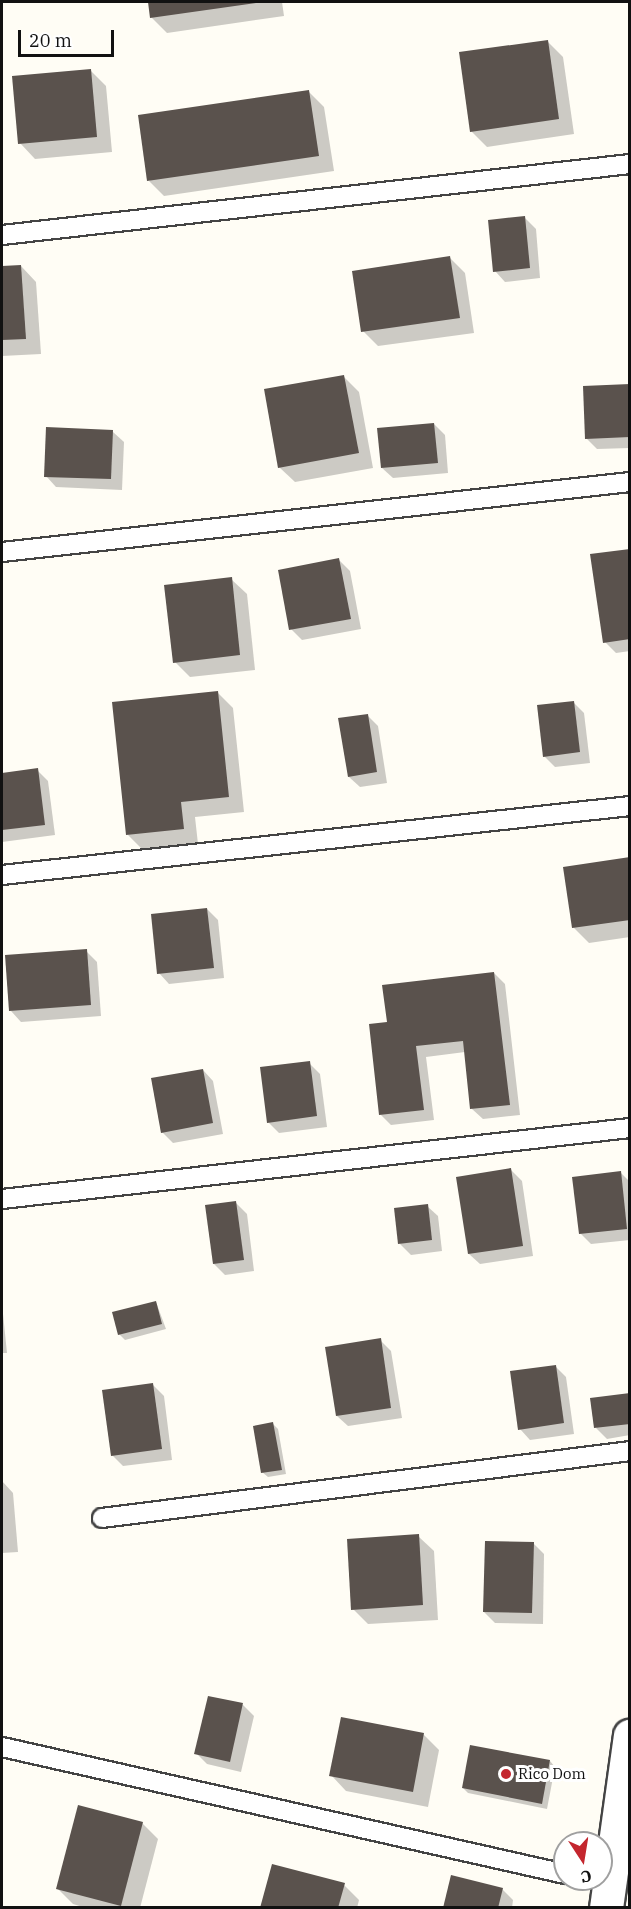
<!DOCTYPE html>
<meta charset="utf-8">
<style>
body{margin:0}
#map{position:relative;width:631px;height:1909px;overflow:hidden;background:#fffdf5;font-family:"IBM Plex Serif",serif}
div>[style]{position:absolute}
.shadow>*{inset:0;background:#0003}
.building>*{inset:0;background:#5a524d}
.roads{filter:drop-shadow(2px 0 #444) drop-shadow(-2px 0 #444) drop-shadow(0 2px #444) drop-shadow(0 -2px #444)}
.service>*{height:18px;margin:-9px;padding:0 9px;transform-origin:9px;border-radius:9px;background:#fff}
.tertiary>*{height:33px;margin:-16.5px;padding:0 16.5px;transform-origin:16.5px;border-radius:16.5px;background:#fff}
.dots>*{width:16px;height:16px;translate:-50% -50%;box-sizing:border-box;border:3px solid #fff;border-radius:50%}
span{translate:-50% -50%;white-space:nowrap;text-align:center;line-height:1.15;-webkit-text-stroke:6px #fff;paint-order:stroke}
.poi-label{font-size:15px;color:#111}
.left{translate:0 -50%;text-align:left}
.frame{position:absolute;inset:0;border:3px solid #111;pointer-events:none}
.north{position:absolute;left:553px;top:1831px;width:60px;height:60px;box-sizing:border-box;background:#fff;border:2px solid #a0a0a0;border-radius:50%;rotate:168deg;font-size:16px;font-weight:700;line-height:24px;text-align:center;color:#111}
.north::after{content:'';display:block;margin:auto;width:21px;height:27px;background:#c4262e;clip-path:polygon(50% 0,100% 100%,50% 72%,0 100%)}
.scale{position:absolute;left:18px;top:30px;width:96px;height:27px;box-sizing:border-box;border:3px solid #111;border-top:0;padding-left:8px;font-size:18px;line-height:21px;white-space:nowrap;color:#111;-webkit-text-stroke:4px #fff;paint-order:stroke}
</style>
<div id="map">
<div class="shadow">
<div style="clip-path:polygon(149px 2px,282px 2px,284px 16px,167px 33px,151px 17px)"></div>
<div style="clip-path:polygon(548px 42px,563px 57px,574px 134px,487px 147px,471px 131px)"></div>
<div style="clip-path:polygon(91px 71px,106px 86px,112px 152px,35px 159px,20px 143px)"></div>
<div style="clip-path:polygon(309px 92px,324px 107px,334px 171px,164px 196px,149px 181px)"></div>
<div style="clip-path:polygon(525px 218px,536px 229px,540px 278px,505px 282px,495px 271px)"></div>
<div style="clip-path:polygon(450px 258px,465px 273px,474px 333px,378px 346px,363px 331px)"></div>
<div style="clip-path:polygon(21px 266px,36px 282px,41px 354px,2px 356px,2px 268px)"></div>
<div style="clip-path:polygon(344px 377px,359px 392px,373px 468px,295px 482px,279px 467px)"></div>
<div style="clip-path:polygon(630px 385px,630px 448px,597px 449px,586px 438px)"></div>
<div style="clip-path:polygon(434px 424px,445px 435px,448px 473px,393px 478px,382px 468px)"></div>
<div style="clip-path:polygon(113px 432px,124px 442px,122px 490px,56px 487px,46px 476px)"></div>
<div style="clip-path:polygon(630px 550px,630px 651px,616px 653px,605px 642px)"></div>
<div style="clip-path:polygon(339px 560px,350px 571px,361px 629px,302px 640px,291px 629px)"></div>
<div style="clip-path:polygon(231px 579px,247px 594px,255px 670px,190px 677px,175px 662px)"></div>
<div style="clip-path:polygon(217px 692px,233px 708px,244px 812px,195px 817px,198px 844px,143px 850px,128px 835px)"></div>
<div style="clip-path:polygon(573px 702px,584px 713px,590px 763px,555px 767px,544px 756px)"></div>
<div style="clip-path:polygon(367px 715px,378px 726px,387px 783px,360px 787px,349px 777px)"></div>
<div style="clip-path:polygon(37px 770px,48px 781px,55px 835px,2px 842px,2px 774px)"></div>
<div style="clip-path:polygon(630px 858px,630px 937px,589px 943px,573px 927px)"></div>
<div style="clip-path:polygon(207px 909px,218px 920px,224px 978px,169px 984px,159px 973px)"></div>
<div style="clip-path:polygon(86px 951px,97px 962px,101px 1016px,21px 1022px,11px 1011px)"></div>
<div style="clip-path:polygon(494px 973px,505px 984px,520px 1115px,483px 1119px,472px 1109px,465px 1052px,426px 1057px,434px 1120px,391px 1125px,380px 1114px,389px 1023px)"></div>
<div style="clip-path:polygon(309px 1063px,320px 1074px,327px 1127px,279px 1133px,268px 1122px)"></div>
<div style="clip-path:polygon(203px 1070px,213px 1081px,223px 1134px,173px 1143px,162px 1132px)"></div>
<div style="clip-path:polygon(511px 1170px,522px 1181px,533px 1256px,480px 1264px,469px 1254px)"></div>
<div style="clip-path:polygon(621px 1173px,630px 1182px,630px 1240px,591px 1244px,580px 1233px)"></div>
<div style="clip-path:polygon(236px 1203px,247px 1214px,254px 1271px,225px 1275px,214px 1264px)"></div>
<div style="clip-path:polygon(427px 1206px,438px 1216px,442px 1251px,411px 1255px,400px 1244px)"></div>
<div style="clip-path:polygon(156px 1302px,166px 1329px,125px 1340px,119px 1334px)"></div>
<div style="clip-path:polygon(2px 1304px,7px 1353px,2px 1353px)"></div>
<div style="clip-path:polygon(380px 1340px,391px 1351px,402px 1418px,348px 1426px,337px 1416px)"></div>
<div style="clip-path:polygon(555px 1366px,566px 1377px,574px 1434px,530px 1440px,520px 1429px)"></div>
<div style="clip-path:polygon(153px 1385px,164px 1396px,172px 1460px,123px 1466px,112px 1455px)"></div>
<div style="clip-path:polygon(630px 1394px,630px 1435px,607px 1439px,596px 1428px)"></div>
<div style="clip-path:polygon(273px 1424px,278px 1429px,286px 1474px,268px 1477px,262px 1472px)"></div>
<div style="clip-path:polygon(2px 1481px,13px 1493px,18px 1552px,2px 1553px)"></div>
<div style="clip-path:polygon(418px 1536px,434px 1551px,438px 1620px,368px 1624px,353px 1609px)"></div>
<div style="clip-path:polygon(533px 1543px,544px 1554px,543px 1624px,495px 1623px,484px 1612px)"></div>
<div style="clip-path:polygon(209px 1697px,243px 1705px,254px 1716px,241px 1772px,207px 1764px,196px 1753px)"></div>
<div style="clip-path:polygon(423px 1734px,439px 1750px,428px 1807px,346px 1791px,331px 1775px)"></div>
<div style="clip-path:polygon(550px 1761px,555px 1767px,547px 1809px,468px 1793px,463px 1788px)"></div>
<div style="clip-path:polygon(142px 1823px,158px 1839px,140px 1908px,86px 1908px,73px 1904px,58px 1889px)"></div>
<div style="clip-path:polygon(344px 1885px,359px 1900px,357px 1908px,262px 1908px)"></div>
<div style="clip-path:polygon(502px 1889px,513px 1900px,512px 1908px,445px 1908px)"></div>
</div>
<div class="building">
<div style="clip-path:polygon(148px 2px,256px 2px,256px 3px,150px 18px)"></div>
<div style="clip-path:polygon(548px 40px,559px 119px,470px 132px,459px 52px)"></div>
<div style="clip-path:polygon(91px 69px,97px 137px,18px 144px,12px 76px)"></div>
<div style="clip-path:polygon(309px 90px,319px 156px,147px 181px,138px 115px)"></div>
<div style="clip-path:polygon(525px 216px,530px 268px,493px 272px,488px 220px)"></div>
<div style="clip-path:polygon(450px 256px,460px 318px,361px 332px,352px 271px)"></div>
<div style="clip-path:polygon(21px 265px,26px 339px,2px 340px,2px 266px)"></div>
<div style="clip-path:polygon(344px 375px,359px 453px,278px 468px,264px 389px)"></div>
<div style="clip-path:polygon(630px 384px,630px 437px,585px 439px,583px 386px)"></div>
<div style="clip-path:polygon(434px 423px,438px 463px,381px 468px,377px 428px)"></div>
<div style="clip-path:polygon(46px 427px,113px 430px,111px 479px,44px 477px)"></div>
<div style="clip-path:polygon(630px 549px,630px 639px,603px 643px,590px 554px)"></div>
<div style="clip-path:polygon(339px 558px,351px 619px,289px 630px,278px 570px)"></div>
<div style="clip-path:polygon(232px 577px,240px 655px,173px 663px,164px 585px)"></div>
<div style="clip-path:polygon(218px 691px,229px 797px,181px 802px,184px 829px,126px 835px,112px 702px)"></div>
<div style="clip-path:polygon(574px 701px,580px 752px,543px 757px,537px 705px)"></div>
<div style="clip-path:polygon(368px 714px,377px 772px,348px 777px,338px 718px)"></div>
<div style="clip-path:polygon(38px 768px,45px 825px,2px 830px,2px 773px)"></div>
<div style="clip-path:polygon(630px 857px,630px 920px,572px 928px,563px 867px)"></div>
<div style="clip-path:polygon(207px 908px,214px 968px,157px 974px,151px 914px)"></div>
<div style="clip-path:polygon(87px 949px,91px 1005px,9px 1011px,5px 955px)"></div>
<div style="clip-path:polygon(494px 972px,510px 1105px,470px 1109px,463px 1041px,416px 1046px,424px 1110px,379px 1115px,369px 1024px,387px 1022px,382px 985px)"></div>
<div style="clip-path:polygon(310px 1061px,317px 1116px,267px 1123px,260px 1067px)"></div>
<div style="clip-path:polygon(203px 1069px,213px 1123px,161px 1133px,151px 1078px)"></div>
<div style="clip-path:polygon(511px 1168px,523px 1246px,468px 1254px,456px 1177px)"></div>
<div style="clip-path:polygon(621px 1171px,627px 1229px,579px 1234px,572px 1177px)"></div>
<div style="clip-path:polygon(236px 1201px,244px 1260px,213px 1264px,205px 1205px)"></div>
<div style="clip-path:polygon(428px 1204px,432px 1240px,398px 1244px,394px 1208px)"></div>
<div style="clip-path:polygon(156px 1301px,162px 1324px,118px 1335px,112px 1312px)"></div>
<div style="clip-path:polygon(381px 1338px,391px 1408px,336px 1416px,325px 1347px)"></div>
<div style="clip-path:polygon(556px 1365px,564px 1423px,518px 1430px,510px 1371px)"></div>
<div style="clip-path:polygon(153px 1383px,162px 1449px,111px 1456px,102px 1390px)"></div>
<div style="clip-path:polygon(630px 1393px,630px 1424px,594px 1428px,590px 1398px)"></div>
<div style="clip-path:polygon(273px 1422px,282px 1470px,261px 1473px,253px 1426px)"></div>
<div style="clip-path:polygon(419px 1534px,423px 1605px,351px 1610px,347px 1539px)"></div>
<div style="clip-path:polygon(485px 1541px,534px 1542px,532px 1613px,483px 1612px)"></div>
<div style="clip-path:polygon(208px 1696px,243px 1703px,230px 1762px,194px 1754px)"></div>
<div style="clip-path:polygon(341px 1717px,424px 1733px,413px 1792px,329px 1776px)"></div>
<div style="clip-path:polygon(470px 1745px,550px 1760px,542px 1804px,462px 1788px)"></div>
<div style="clip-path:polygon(78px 1805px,143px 1822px,121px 1906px,56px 1889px)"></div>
<div style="clip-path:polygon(272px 1864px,345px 1883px,338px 1908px,260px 1908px)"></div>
<div style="clip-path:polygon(451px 1875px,503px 1888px,498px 1908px,443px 1908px)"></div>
</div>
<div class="roads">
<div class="service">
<div style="left:2px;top:235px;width:632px;rotate:-6.45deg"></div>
<div style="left:2px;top:552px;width:632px;rotate:-6.36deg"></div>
<div style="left:2px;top:875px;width:632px;rotate:-6.27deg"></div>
<div style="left:2px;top:1199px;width:632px;rotate:-6.45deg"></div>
<div style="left:102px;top:1518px;width:532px;rotate:-7.23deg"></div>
<div style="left:2px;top:1747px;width:577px;rotate:12.71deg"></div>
</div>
<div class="tertiary">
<div style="left:606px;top:1908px;width:174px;rotate:-82.1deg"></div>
</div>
</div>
<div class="dots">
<div style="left:506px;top:1774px;background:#c4262e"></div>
</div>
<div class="poi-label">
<span class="left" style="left:518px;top:1774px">Rico Dom</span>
</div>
<div class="frame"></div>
<div class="north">С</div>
<div class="scale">20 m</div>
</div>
